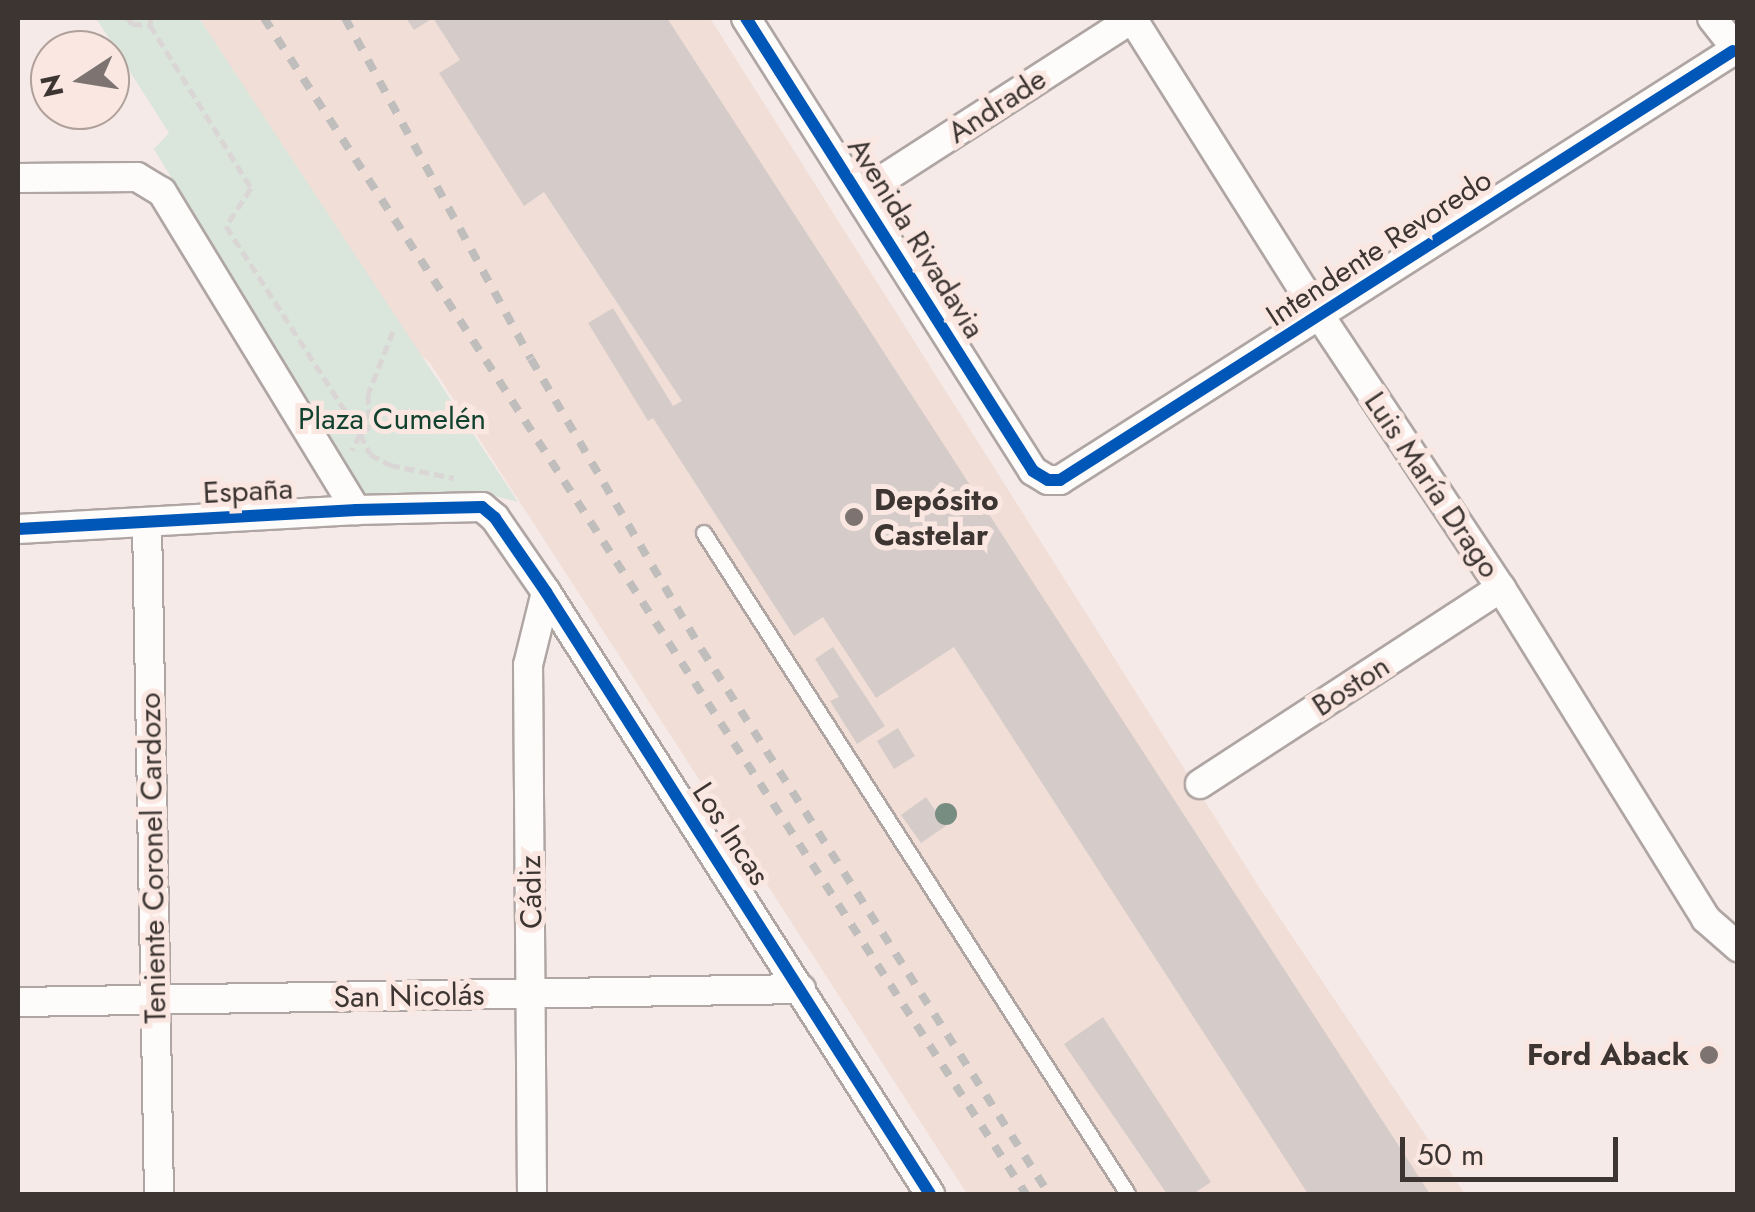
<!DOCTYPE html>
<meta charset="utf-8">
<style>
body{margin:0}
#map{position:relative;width:1755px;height:1212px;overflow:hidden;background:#f5eae7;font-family:Jost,sans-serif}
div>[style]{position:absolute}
.built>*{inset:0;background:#f1ded7}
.green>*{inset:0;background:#dae5db}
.building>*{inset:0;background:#d5ccc9}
.path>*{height:5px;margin-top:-2.5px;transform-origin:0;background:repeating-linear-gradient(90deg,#dad6d5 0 10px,transparent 0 15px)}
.roads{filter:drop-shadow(2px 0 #afa6a4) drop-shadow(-2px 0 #afa6a4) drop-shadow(0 2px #afa6a4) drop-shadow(0 -2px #afa6a4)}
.service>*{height:14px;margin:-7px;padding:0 7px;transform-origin:7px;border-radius:7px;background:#fefcfb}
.minor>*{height:28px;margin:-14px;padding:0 14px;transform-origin:14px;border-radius:14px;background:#fefcfb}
.rail>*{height:8px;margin-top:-4px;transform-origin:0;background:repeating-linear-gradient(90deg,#c0bebd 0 12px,transparent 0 24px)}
.cycleway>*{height:12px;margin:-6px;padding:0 6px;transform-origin:6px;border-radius:6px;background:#0057b8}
.trees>*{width:22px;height:22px;margin:-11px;border-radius:50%;background:#788d82}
.dots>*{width:28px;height:28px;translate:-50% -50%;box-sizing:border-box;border:5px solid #fbe7e1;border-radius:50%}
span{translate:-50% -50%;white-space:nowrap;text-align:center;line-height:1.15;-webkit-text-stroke:10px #fbe7e1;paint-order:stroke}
.street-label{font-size:30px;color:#3c3532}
.park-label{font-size:30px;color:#11412f}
.poi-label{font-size:30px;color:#3c3532;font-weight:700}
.left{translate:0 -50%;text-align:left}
.right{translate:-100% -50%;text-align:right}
.frame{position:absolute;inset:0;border:20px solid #3c3532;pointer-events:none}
.north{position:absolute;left:30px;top:30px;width:100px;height:100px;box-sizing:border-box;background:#fbe7e1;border:2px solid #afa09b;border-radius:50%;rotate:258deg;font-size:28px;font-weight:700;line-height:40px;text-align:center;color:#3c3532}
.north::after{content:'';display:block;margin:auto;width:35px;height:45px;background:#7d7471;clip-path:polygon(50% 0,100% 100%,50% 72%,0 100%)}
.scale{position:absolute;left:1400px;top:1137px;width:218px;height:45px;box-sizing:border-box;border:5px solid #3c3532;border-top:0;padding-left:12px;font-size:30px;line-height:35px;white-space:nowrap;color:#3c3532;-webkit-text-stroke:8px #fbe7e1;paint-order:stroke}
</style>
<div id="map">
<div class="built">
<div style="clip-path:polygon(199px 18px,710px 18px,1259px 887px,1465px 1194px,967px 1194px,430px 363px,412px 347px)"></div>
</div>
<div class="green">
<div style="clip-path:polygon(96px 18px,199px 18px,518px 502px,480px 492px,363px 494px,154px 149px,169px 133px)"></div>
</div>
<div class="building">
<div style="clip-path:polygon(406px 18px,433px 18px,414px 30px)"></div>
<div style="clip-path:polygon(433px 18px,667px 18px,1430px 1194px,1308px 1194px,954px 647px,876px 698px,823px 617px,794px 636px,653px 418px,648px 421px,588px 323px,613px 308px,673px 406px,682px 401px,544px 192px,524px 206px,439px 73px,460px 60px)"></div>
<div style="clip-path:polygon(833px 647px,885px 726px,857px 744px,830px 701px,839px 697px,815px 659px)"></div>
<div style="clip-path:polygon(898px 728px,915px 756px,894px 769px,877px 741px)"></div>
<div style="clip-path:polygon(926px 797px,946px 826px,921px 843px,901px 815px)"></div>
<div style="clip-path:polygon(1103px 1017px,1211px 1182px,1193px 1194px,1167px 1194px,1064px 1044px)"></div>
</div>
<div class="path">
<div style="left:128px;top:18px;width:7px;rotate:56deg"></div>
<div style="left:132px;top:24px;width:18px;rotate:3deg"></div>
<div style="left:151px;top:18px;width:7px;rotate:98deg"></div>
<div style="left:150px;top:25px;width:192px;rotate:58.2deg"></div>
<div style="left:251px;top:188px;width:45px;rotate:123.3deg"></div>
<div style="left:226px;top:226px;width:247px;rotate:57.2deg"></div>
<div style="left:360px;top:434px;width:18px;rotate:117deg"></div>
<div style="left:393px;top:331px;width:68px;rotate:111.6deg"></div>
<div style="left:368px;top:394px;width:33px;rotate:88deg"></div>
<div style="left:369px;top:427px;width:11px;rotate:142deg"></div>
<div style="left:360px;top:434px;width:22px;rotate:63deg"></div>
<div style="left:370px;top:454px;width:23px;rotate:29deg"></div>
<div style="left:390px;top:465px;width:65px;rotate:11.5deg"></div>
</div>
<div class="roads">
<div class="service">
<div style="left:704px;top:533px;width:785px;rotate:57.32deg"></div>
</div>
<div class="minor">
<div style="left:746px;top:18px;width:536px;rotate:57.64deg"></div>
<div style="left:1033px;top:471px;width:17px;rotate:31deg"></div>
<div style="left:1048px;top:480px;width:12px"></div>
<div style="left:1060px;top:480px;width:798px;rotate:-32.52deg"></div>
<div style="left:1132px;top:18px;width:352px;rotate:57.8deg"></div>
<div style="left:1320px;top:316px;width:327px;rotate:56.4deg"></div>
<div style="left:1501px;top:588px;width:389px;rotate:58.2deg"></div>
<div style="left:1706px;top:919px;width:43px;rotate:41.2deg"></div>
<div style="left:1712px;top:18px;width:42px;rotate:51.8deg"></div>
<div style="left:18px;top:178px;width:119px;rotate:-0.5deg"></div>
<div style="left:137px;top:177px;width:29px;rotate:31deg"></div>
<div style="left:162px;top:192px;width:373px;rotate:58.6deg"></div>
<div style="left:860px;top:194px;width:325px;rotate:-32.8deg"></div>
<div style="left:147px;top:522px;width:672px;rotate:88.98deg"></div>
<div style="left:18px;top:529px;width:339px;rotate:-3.2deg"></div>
<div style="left:356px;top:510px;width:126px;rotate:-1.4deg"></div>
<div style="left:482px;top:507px;width:17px;rotate:40deg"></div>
<div style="left:495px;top:518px;width:90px;rotate:55.4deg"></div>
<div style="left:546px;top:592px;width:714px;rotate:57.47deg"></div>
<div style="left:1200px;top:784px;width:359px;rotate:-33.1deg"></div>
<div style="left:18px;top:1002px;width:783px;rotate:-0.95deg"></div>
<div style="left:532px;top:1194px;width:529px;rotate:-90.43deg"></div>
<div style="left:528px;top:665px;width:75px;rotate:-76.1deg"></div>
</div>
</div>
<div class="rail">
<div style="left:264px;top:18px;width:1401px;rotate:57.06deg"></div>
<div style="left:345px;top:18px;width:388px;rotate:61.4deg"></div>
<div style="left:531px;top:359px;width:338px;rotate:59.6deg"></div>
<div style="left:702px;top:650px;width:645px;rotate:57.47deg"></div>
</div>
<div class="cycleway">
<div style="left:746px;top:18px;width:536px;rotate:57.64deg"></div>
<div style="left:1033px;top:471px;width:17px;rotate:31deg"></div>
<div style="left:1048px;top:480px;width:12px"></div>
<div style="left:1060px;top:480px;width:798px;rotate:-32.52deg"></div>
<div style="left:18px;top:529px;width:339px;rotate:-3.2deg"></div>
<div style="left:356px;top:510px;width:126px;rotate:-1.4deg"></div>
<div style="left:482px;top:507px;width:17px;rotate:40deg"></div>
<div style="left:495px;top:518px;width:90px;rotate:55.4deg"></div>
<div style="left:546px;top:592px;width:714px;rotate:57.47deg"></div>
</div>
<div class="trees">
<div style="left:946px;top:814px"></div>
</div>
<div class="dots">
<div style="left:854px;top:517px;background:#7d7471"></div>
<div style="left:1709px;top:1055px;background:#7d7471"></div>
</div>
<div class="street-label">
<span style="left:997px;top:106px;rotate:-33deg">Andrade</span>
<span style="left:916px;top:238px;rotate:58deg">Avenida Rivadavia</span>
<span style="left:1379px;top:248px;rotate:-33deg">Intendente Revoredo</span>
<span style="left:1432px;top:485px;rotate:56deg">Luis María Drago</span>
<span style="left:248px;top:491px;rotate:-3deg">España</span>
<span style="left:1351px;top:686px;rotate:-33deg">Boston</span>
<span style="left:731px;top:834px;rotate:57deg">Los Incas</span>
<span style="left:153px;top:858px;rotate:-91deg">Teniente Coronel Cardozo</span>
<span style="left:531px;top:892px;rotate:-91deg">Cádiz</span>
<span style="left:409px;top:996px;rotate:-1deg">San Nicolás</span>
</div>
<div class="park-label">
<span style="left:392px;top:419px">Plaza Cumelén</span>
</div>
<div class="poi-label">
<span class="left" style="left:874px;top:517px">Depósito<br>Castelar</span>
<span class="right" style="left:1689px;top:1055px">Ford Aback</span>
</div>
<div class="frame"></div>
<div class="north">N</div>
<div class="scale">50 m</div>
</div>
